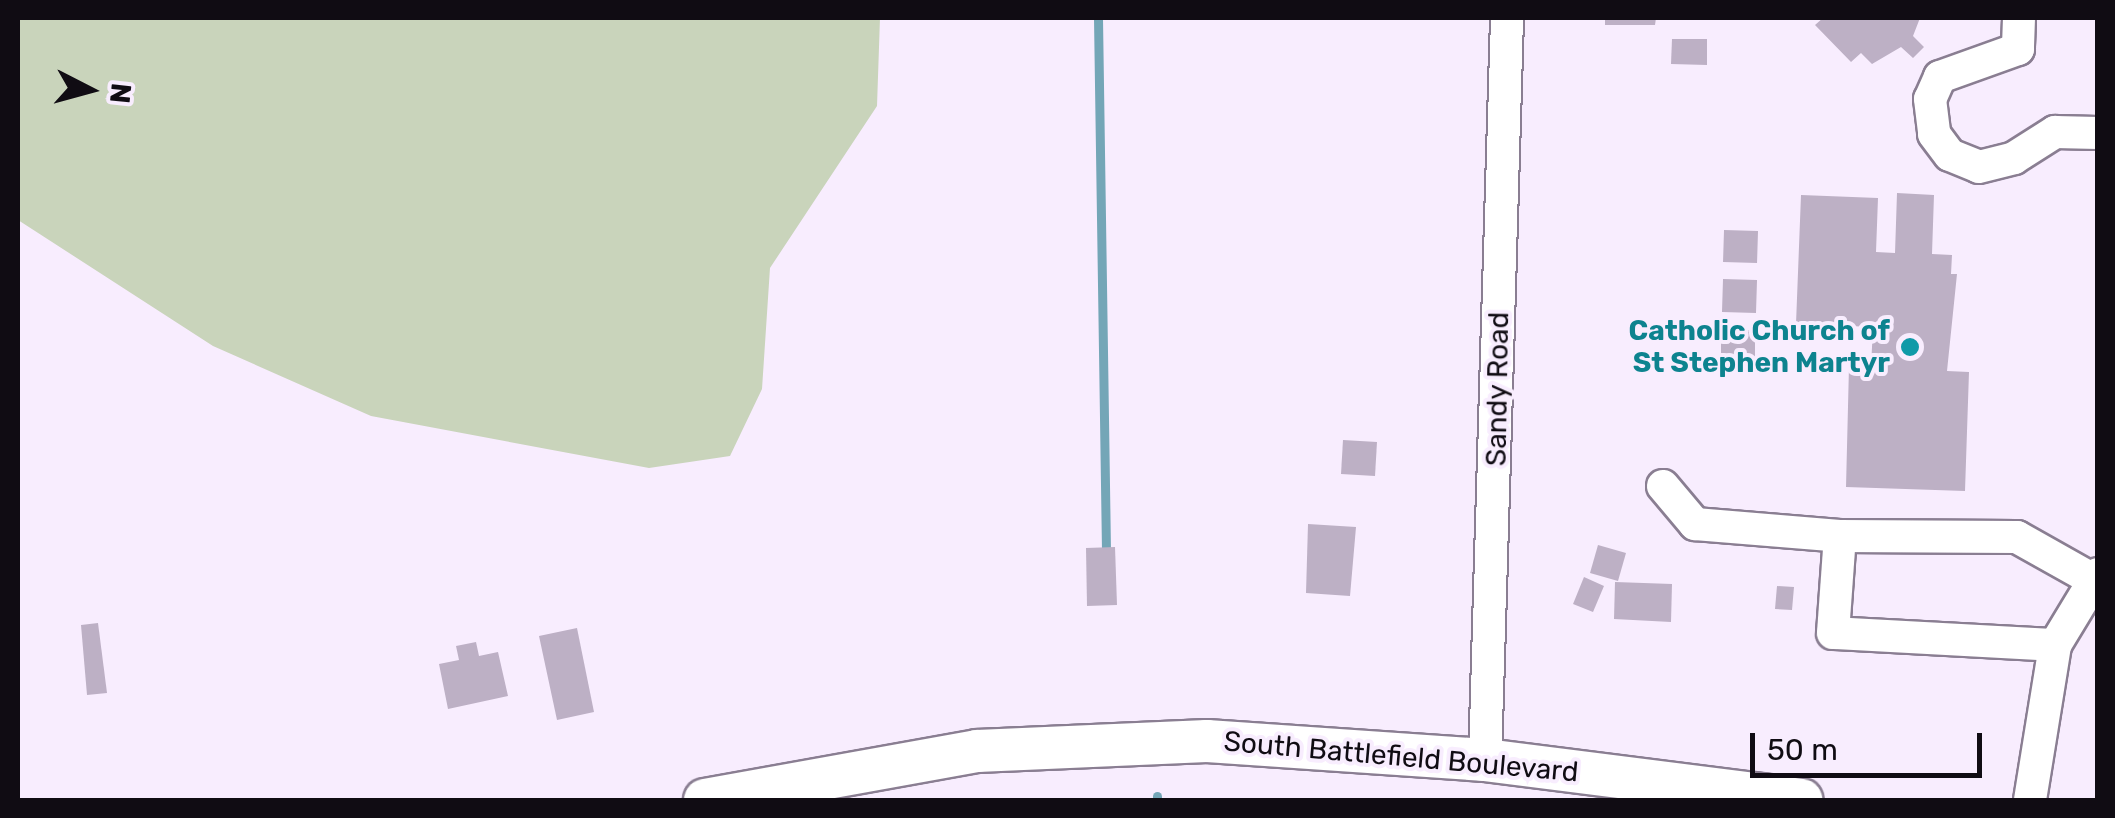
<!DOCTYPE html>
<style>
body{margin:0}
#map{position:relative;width:2115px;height:818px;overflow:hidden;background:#f8edfe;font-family:Rubik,sans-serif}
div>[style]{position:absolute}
.green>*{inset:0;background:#c9d4bb}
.stream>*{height:9px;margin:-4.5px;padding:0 4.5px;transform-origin:4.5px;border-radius:4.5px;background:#74a6b7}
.building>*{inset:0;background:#bdb0c5}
.roads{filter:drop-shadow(2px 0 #8a7e92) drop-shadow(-2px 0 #8a7e92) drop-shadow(0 2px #8a7e92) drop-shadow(0 -2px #8a7e92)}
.minor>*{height:32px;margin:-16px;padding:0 16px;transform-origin:16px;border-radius:16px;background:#fff}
.major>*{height:42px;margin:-21px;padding:0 21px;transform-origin:21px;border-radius:21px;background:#fff}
.dots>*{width:28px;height:28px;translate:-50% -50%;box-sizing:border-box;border:5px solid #f8edfe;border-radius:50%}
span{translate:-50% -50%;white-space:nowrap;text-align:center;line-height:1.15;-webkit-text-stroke:8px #f8edfe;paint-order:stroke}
.culture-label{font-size:28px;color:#0d838f;font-weight:700}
.right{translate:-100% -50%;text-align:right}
.street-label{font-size:28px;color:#100c13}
.frame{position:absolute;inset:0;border:20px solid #100c13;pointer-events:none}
.north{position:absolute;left:40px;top:40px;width:100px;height:100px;-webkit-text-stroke:8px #f8edfe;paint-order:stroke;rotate:96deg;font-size:28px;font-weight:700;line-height:40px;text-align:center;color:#100c13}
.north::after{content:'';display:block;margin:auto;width:35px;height:45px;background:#100c13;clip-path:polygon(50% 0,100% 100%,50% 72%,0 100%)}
.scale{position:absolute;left:1750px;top:733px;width:232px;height:45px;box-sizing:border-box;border:5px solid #100c13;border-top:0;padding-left:12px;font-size:30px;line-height:35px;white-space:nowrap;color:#100c13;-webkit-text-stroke:8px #f8edfe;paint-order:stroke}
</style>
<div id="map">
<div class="green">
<div style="clip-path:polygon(18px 18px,880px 18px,877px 106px,770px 268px,762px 389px,730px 456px,649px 468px,371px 416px,213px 346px,18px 220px)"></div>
</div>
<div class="stream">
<div style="left:1098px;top:18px;width:532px;rotate:89.14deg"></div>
<div style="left:1157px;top:796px;width:4px;rotate:90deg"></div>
</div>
<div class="building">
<div style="clip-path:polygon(1605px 18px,1656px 18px,1655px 25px,1605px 25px)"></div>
<div style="clip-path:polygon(1823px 18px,1920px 18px,1913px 36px,1924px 47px,1913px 58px,1901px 47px,1872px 64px,1861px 53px,1851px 62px,1815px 25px)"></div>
<div style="clip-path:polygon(1672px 39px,1707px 39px,1707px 65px,1671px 64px)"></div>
<div style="clip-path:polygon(1897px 193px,1934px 195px,1932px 254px,1952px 255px,1951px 274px,1957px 274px,1947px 371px,1969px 372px,1965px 491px,1846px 487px,1849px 366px,1871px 367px,1873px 327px,1796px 324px,1801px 195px,1878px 198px,1876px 252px,1895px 253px)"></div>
<div style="clip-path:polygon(1724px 230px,1758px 231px,1757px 263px,1723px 262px)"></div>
<div style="clip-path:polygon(1723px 279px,1757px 280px,1756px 313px,1722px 312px)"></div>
<div style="clip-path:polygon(1721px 330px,1755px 330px,1755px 363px,1721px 362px)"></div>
<div style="clip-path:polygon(1343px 440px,1377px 442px,1375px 476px,1341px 474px)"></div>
<div style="clip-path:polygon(1308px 524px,1356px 527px,1350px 596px,1306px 593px)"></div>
<div style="clip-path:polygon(1598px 545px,1626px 553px,1618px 581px,1590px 573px)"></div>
<div style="clip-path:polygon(1115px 547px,1117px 605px,1087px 606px,1086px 548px)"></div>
<div style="clip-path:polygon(1584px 577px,1604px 586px,1593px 612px,1573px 604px)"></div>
<div style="clip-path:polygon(1615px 582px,1672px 584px,1671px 622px,1614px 619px)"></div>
<div style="clip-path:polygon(1777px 586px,1794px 587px,1792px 610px,1775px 609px)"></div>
<div style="clip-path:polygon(98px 623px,107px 693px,87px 695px,81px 625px)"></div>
<div style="clip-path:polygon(577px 628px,594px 712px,557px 720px,539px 636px)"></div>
<div style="clip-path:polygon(476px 642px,479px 656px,498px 652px,508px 696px,448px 709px,439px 664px,459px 660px,456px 646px)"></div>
</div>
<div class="roads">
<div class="minor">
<div style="left:2019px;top:18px;width:31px;rotate:92deg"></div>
<div style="left:2018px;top:49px;width:83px;rotate:160.3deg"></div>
<div style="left:1940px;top:77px;width:24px;rotate:114deg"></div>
<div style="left:1930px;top:99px;width:35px;rotate:83deg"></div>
<div style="left:1934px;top:134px;width:26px;rotate:53deg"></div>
<div style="left:1950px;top:155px;width:31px;rotate:22deg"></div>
<div style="left:1979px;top:167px;width:36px;rotate:-14deg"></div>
<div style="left:2014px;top:158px;width:49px;rotate:-32.4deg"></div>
<div style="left:2055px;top:132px;width:43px;rotate:1.3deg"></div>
<div style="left:1663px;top:486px;width:50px;rotate:49.9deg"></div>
<div style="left:1695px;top:524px;width:145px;rotate:4.7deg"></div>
<div style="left:2055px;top:645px;width:222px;rotate:-176.9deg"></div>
<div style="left:1833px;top:633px;width:97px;rotate:-85.9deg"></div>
<div style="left:1840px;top:536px;width:177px;rotate:0.3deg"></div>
<div style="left:2017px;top:537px;width:84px;rotate:29.3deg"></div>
<div style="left:1485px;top:760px;width:742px;rotate:-88.3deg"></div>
<div style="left:2030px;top:800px;width:157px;rotate:-80.8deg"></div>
<div style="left:2055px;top:645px;width:83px;rotate:-58.8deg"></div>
</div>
<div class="major">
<div style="left:705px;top:800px;width:276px;rotate:-10.2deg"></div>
<div style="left:977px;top:751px;width:230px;rotate:-2.5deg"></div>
<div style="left:1207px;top:741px;width:279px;rotate:3.9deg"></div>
<div style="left:1485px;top:760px;width:319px;rotate:7.2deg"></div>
</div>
</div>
<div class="dots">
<div style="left:1910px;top:347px;background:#0f9aa8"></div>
</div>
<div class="culture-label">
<span class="right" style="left:1890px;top:347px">Catholic Church of<br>St Stephen Martyr</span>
</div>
<div class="street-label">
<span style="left:1498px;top:389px;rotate:-89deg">Sandy Road</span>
<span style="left:1401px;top:757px;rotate:5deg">South Battlefield Boulevard</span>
</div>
<div class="frame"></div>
<div class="north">N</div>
<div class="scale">50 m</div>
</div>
